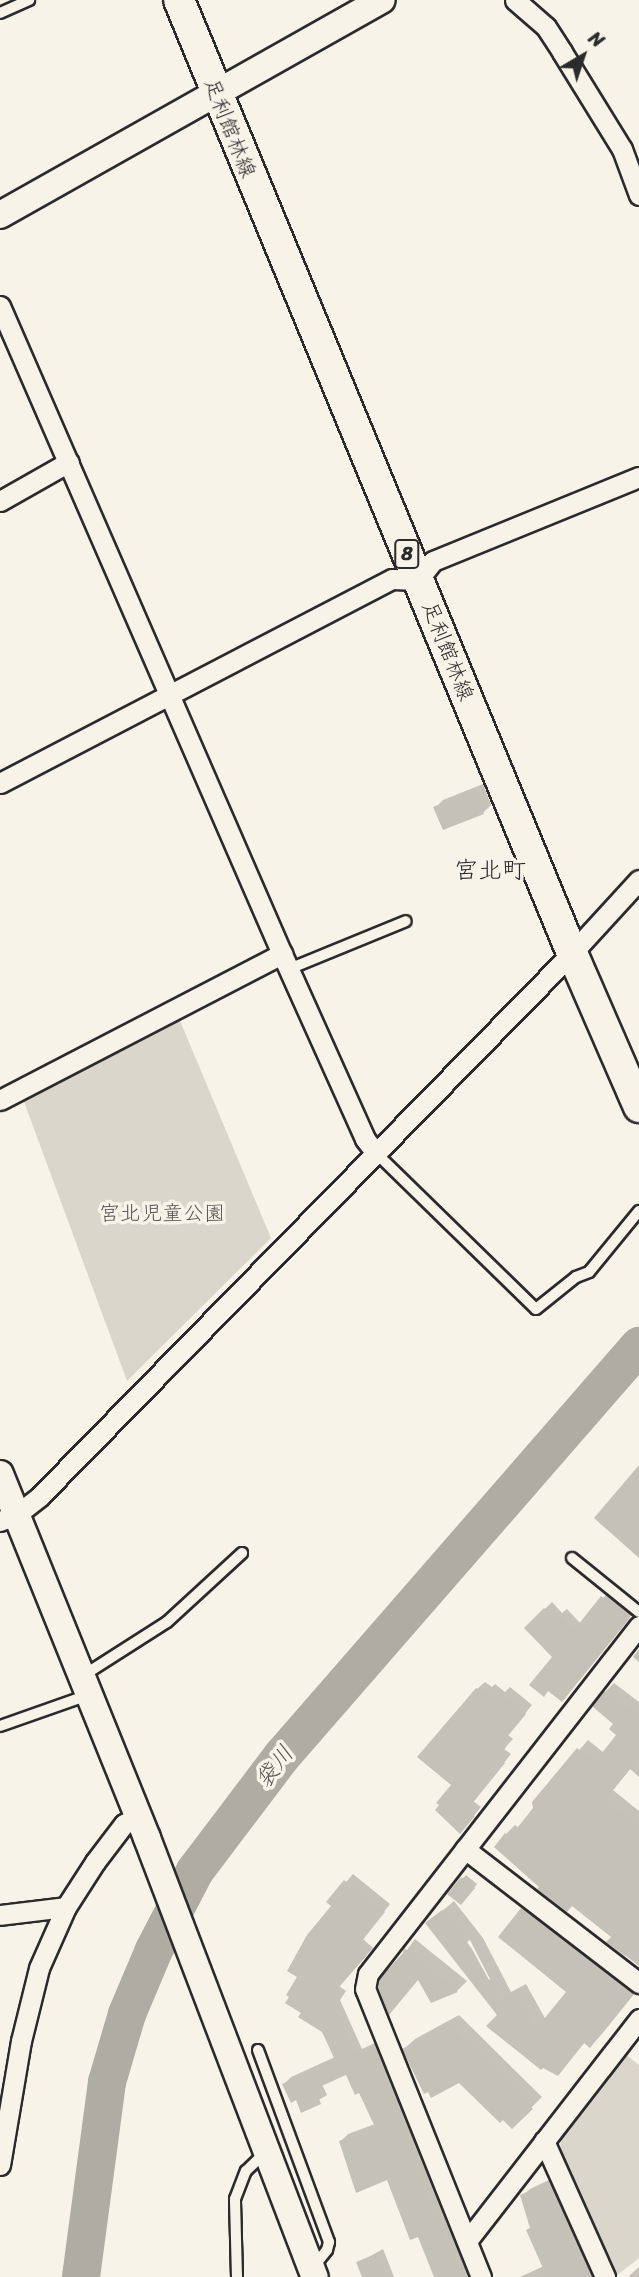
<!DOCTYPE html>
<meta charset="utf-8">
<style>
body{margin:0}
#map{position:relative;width:639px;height:2277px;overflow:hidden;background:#f7f3e8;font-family:Sriracha,"Klee One",sans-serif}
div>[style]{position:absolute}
.green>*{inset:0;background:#dad6cc}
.shadow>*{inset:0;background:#0003}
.river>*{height:38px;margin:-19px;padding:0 19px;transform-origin:19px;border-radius:19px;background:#afaca4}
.building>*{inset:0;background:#c4c1b9}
.roads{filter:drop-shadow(2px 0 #2b2b2b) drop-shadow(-2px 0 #2b2b2b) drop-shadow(0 2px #2b2b2b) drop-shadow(0 -2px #2b2b2b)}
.lane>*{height:10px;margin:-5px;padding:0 5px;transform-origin:5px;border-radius:5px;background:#f7f3e8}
.street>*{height:19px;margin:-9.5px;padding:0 9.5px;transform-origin:9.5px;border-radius:9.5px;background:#f7f3e8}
.secondary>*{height:26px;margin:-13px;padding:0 13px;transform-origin:13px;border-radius:13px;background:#f7f3e8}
.primary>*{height:30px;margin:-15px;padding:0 15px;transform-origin:15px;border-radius:15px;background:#f7f3e8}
span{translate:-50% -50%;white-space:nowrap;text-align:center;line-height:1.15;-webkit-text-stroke:7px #f7f3e8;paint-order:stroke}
.shield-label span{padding:2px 5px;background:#f7f3e8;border:2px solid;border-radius:5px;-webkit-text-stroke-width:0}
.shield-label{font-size:19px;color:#2b2b2b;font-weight:700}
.street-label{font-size:21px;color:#2b2b2b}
.park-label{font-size:21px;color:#575653}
.water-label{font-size:23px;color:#53524f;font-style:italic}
.quarter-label{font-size:24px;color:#2b2b2b}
.north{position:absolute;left:548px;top:21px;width:70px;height:70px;-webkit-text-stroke:5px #f7f3e8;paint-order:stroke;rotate:39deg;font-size:19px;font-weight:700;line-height:28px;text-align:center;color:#2b2b2b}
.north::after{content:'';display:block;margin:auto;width:24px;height:32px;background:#2b2b2b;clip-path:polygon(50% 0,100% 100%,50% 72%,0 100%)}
</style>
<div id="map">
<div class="green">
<div style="clip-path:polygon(178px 1016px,271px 1238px,127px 1381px,23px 1099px)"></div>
<div style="clip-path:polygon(625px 2054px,639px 2065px,639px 2258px,616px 2276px,560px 2154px,561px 2135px)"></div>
</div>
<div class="shadow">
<div style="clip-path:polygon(483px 784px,491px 805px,484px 812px,444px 828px,435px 808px,443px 800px)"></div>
<div style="clip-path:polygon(610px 1590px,635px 1611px,569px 1692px,555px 1656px,526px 1628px,552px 1602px,562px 1613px,567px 1609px,581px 1624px)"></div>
<div style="clip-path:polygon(639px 1649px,639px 1662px,633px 1657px)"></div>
<div style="clip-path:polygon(485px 1682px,492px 1687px,495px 1684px,505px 1692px,510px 1687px,532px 1705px,508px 1735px,513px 1739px,504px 1749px,511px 1754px,473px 1801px,481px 1807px,467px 1824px,453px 1784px,477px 1689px)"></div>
<div style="clip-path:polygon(614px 1683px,639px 1702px,639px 1777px,630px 1769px,613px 1790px,639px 1811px,639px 1966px,608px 1942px,613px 1936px,573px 1904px,541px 1886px,506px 1834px,515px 1825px,519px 1828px,535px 1809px,534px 1802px,588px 1740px,604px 1753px,619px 1735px,605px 1692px)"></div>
<div style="clip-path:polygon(353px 1874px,390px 1904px,363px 1939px,373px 1948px,339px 1986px,346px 1991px,340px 2000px,362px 2049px,377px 2042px,425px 2155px,421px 2159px,452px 2236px,456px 2234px,473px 2277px,436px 2277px,419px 2234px,387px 2178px,341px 2141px,348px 2134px,375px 2124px,360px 2091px,347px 2072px,322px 2084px,327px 2095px,302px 2110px,297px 2098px,284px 2084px,291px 2077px,335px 2057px,324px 2031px,303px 2013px,299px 1977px,333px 1906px,329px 1902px)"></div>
<div style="clip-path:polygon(466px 1875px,477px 1884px,465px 1900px,450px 1893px)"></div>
<div style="clip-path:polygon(evenodd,533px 1898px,639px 1988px,601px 2035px,590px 2046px,585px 2042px,558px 2074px,499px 2015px,428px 1923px,454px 1901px,483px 1938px,511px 1992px,526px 1984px,546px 2020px,568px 1991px,501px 1936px,533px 1898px,470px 1940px,490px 1979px,489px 1980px,467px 1942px,470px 1940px)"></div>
<div style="clip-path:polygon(415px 1939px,467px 1981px,457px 1991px,431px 2001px,404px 1954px)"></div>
<div style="clip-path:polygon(459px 2015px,542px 2097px,512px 2127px,459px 2081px,404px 2049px,415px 2039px)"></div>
<div style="clip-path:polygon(553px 2178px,598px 2277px,520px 2277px,544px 2266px,522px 2196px,530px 2189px)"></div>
<div style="clip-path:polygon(383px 2249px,394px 2277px,364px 2277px,358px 2263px)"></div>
<div style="clip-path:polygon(639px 2267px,639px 2277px,630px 2277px,629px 2276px)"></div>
</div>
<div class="river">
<div style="left:81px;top:2277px;width:197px;rotate:-82.4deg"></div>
<div style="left:107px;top:2082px;width:71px;rotate:-73.6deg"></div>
<div style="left:127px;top:2014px;width:69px;rotate:-67.1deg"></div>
<div style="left:154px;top:1950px;width:89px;rotate:-62.6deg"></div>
<div style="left:195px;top:1871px;width:144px;rotate:-52.9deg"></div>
<div style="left:282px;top:1756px;width:544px;rotate:-48.95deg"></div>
</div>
<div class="building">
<div style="clip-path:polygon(475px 790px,484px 814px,443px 830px,433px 807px)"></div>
<div style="clip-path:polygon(639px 1465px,639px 1558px,594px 1518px)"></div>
<div style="clip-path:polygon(601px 1596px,629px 1619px,562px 1702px,548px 1691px,544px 1697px,529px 1685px,552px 1657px,524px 1628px,544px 1608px,554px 1619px,558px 1615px,574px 1630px)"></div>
<div style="clip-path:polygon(476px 1688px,484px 1694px,487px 1690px,497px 1698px,501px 1693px,526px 1714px,502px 1743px,506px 1747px,498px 1757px,505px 1763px,467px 1810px,475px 1816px,460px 1834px,435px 1810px,439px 1805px,436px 1803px,451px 1785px,417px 1757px)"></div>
<div style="clip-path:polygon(604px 1691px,639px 1716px,639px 1758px,605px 1800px,639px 1827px,639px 1954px,631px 1948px,625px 1956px,606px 1942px,611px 1937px,572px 1906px,567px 1912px,537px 1889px,539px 1887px,494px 1847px,505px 1833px,510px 1837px,533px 1808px,532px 1802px,577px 1748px,595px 1762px,616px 1735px,609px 1729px,613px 1724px,592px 1706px)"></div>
<div style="clip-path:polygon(461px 1877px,475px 1888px,461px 1905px,447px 1894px)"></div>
<div style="clip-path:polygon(344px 1880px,385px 1912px,357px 1947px,367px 1955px,333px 1994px,340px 1998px,334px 2008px,355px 2054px,370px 2048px,379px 2062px,419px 2164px,411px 2157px,445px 2242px,449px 2240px,464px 2277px,434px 2277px,418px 2237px,410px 2240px,387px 2180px,356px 2193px,339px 2141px,375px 2127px,359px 2093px,355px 2095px,346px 2075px,315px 2089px,321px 2104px,301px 2113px,296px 2100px,291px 2103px,282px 2084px,335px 2060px,322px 2032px,298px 2017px,301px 2013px,285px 2003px,289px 1997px,286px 1995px,297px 1977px,287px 1971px,307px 1935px,331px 1906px,326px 1902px)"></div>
<div style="clip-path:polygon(521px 1908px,588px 1965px,591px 1961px,633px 1995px,590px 2048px,584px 2043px,558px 2076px,543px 2068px,541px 2070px,486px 2026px,497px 2015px,425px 1923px,442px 1910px,472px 1949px,500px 2001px,515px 1993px,535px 2030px,566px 1992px,498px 1937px)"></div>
<div style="clip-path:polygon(404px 1948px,428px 1968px,458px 1992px,431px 2003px,418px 1980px,389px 2015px,378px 1987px,379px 1979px,403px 1953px)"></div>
<div style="clip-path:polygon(448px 2024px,533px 2109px,512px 2129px,503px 2120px,500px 2123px,459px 2083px,431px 2098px,428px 2092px,424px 2094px,402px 2049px)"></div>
<div style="clip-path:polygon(546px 2184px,576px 2253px,579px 2252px,590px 2277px,547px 2277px,526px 2230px,530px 2228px,520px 2195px)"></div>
<div style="clip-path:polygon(376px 2254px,386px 2277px,362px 2277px,356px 2262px)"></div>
</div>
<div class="roads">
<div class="lane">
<div style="left:0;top:13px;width:32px;rotate:-24deg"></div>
<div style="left:289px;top:969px;width:126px;rotate:-22.3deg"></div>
<div style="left:376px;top:1153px;width:223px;rotate:44.3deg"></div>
<div style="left:536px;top:1309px;width:51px;rotate:-38.7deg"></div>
<div style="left:576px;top:1277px;width:14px;rotate:-21deg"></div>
<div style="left:589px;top:1272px;width:79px;rotate:-50.7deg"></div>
<div style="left:572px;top:1558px;width:86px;rotate:38.9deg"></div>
<div style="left:84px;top:1675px;width:98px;rotate:-32.6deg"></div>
<div style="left:167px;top:1622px;width:102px;rotate:-42.6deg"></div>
<div style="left:0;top:1726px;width:93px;rotate:-19.4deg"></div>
<div style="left:258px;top:2050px;width:205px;rotate:69.7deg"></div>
<div style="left:329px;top:2242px;width:8px;rotate:104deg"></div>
<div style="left:327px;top:2250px;width:19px;rotate:129deg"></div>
<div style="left:237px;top:2277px;width:78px;rotate:-91.5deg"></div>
<div style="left:235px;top:2199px;width:30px;rotate:-69deg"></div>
<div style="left:246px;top:2171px;width:28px;rotate:-44deg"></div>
</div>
<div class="street">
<div style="left:515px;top:0;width:41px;rotate:41.1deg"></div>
<div style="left:546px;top:27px;width:30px;rotate:57deg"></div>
<div style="left:562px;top:52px;width:114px;rotate:58.3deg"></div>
<div style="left:622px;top:149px;width:49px;rotate:69.7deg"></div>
<div style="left:0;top:306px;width:707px;rotate:66.48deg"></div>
<div style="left:282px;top:954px;width:203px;rotate:65.8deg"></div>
<div style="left:365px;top:1139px;width:18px;rotate:52deg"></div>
<div style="left:0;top:501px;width:79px;rotate:-29.5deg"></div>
<div style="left:0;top:783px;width:442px;rotate:-27.5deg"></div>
<div style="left:392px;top:579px;width:26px;rotate:2deg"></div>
<div style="left:418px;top:580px;width:24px;rotate:-52deg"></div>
<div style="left:433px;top:561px;width:222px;rotate:-22.2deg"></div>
<div style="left:0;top:1100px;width:318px;rotate:-27.4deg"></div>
<div style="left:0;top:1521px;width:17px;rotate:-21deg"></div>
<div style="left:16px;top:1515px;width:31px;rotate:-38deg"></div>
<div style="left:40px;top:1496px;width:760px;rotate:-45.59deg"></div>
<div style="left:572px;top:953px;width:99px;rotate:-47.5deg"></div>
<div style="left:465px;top:1849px;width:220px;rotate:37.6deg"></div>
<div style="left:0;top:1915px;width:66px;rotate:-6.9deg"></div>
<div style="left:544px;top:2141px;width:149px;rotate:65.8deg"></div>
<div style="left:0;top:2165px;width:126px;rotate:-80.4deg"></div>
<div style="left:21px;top:2041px;width:75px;rotate:-76.1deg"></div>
<div style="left:39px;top:1968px;width:67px;rotate:-66.1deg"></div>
<div style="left:66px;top:1907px;width:54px;rotate:-57.2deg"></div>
<div style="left:95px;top:1862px;width:48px;rotate:-52.7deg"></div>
<div style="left:124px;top:1824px;width:16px;rotate:-27deg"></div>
<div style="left:467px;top:2241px;width:281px;rotate:-52.2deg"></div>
<div style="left:481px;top:2277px;width:310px;rotate:-111.9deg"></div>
<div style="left:365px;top:1989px;width:15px;rotate:-79deg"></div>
<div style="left:368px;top:1974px;width:441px;rotate:-52.1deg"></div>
</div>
<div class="secondary">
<div style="left:0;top:215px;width:438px;rotate:-29.4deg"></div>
<div style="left:0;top:1474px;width:393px;rotate:68deg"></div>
<div style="left:147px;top:1838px;width:470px;rotate:69.1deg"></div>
</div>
<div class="primary">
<div style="left:179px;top:0;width:1031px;rotate:67.59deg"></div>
<div style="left:572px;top:953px;width:168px;rotate:66.5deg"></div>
</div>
</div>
<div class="shield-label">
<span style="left:407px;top:554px">8</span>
</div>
<div class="street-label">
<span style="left:230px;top:128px;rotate:68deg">足利館林線</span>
<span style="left:448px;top:651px;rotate:68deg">足利館林線</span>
</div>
<div class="park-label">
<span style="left:162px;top:1213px">宮北児童公園</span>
</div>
<div class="water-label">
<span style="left:275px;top:1767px;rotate:-52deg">袋川</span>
</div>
<div class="quarter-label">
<span style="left:490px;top:871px">宮北町</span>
</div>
<div class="north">N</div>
</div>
